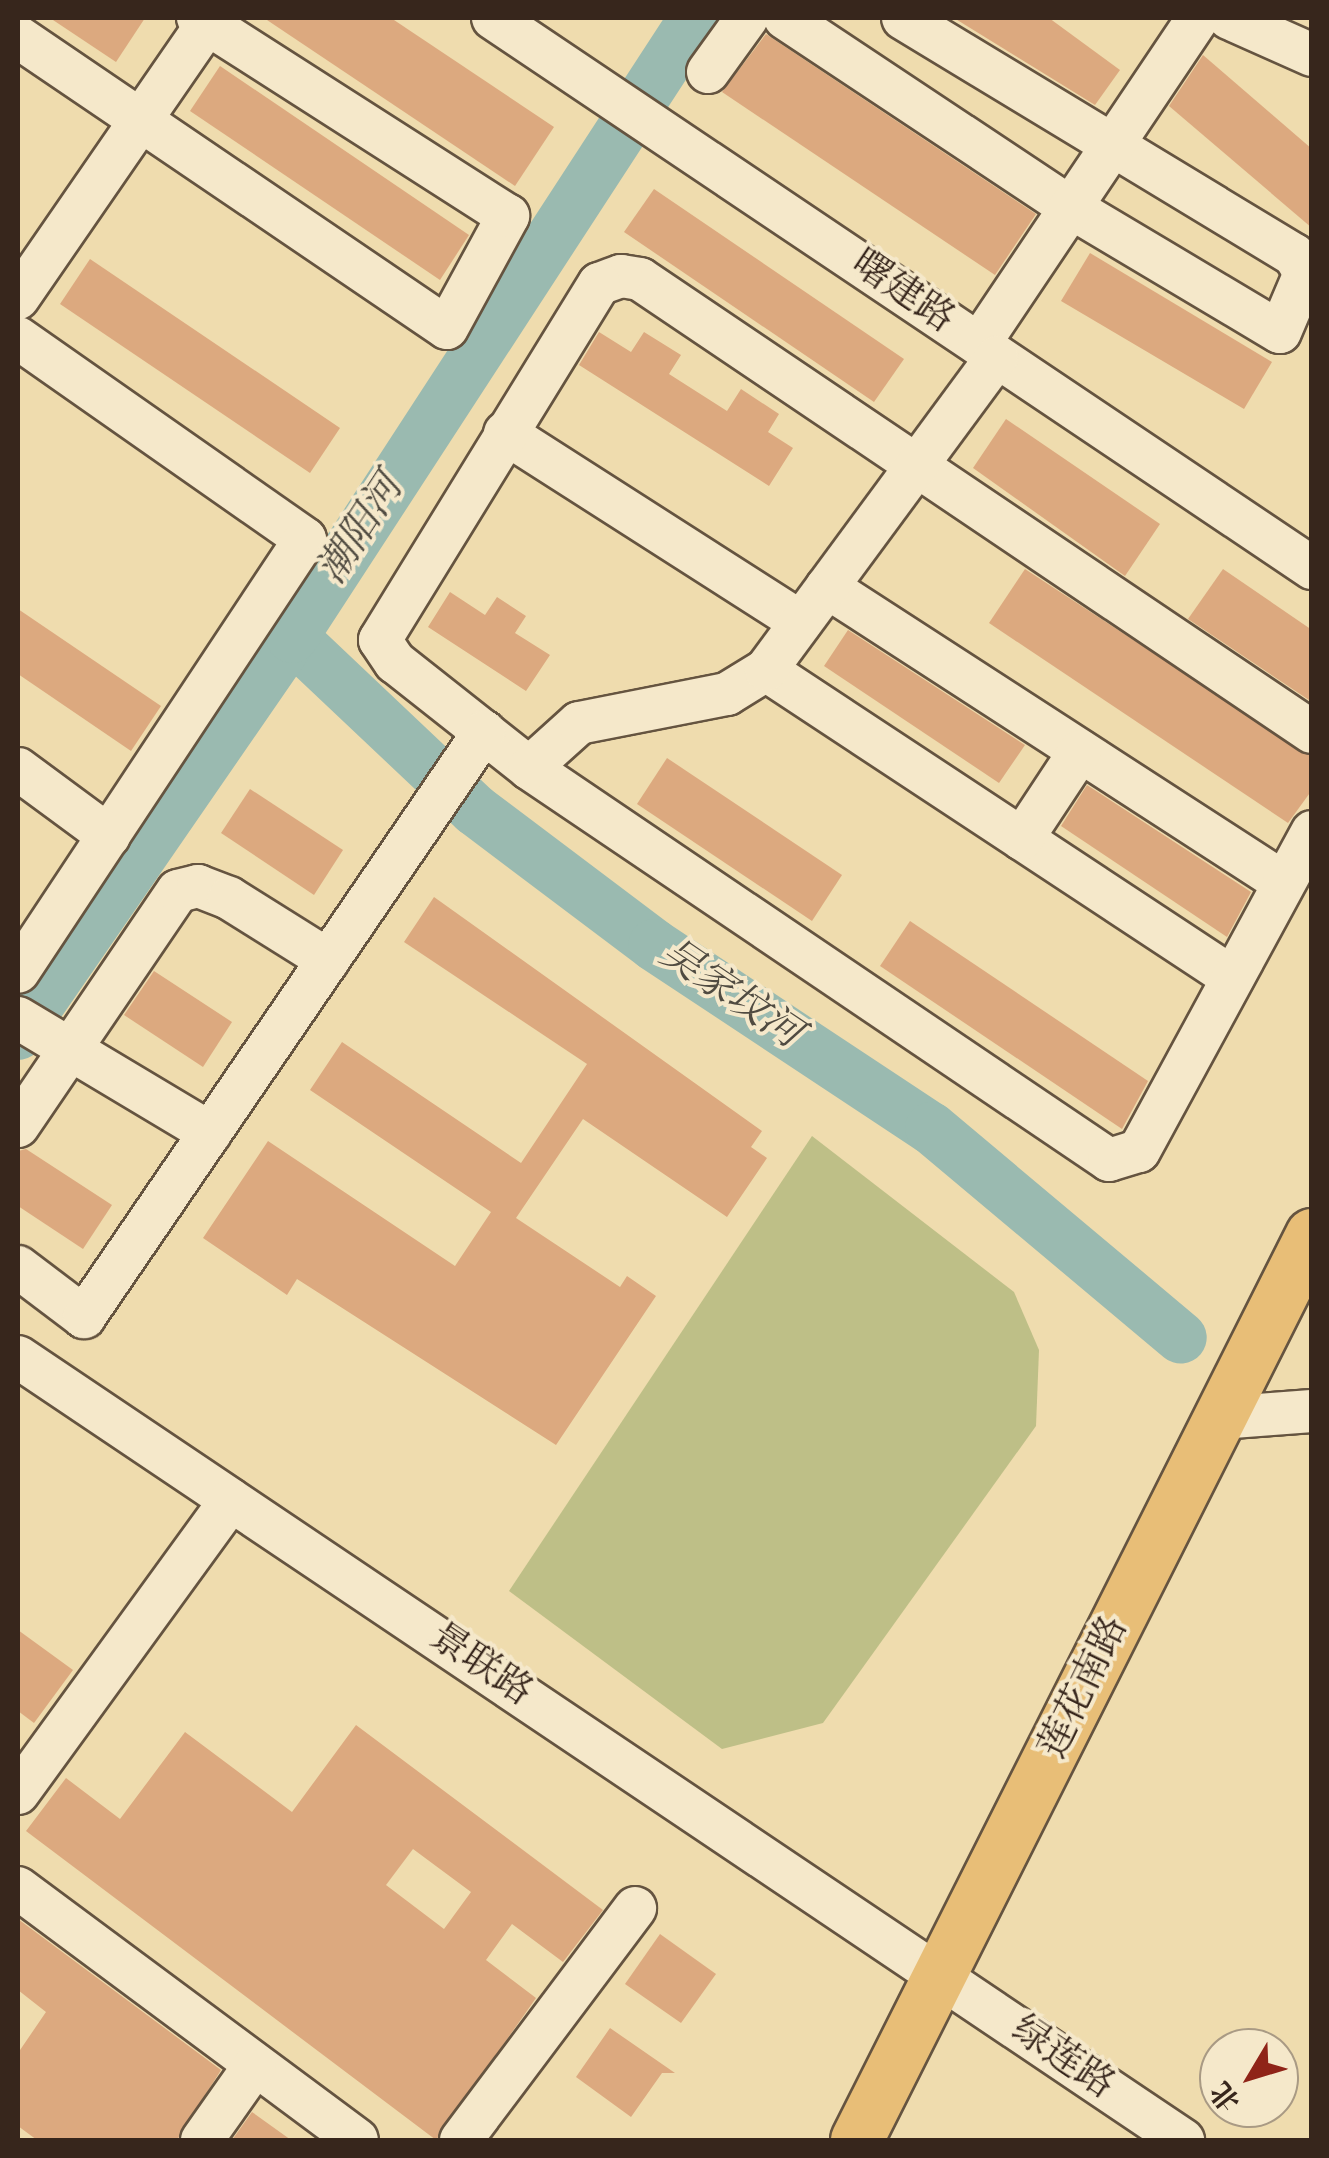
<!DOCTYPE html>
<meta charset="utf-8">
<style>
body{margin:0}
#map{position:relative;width:1329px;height:2158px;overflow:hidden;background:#efdcae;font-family:"Old Standard TT","Noto Serif SC",serif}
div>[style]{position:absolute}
.green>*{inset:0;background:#bebf87}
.river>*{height:52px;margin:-26px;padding:0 26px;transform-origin:26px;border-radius:26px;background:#9abab0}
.building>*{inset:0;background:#dca97f}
.roads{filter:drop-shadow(2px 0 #655440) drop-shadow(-2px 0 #655440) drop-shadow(0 2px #655440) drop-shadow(0 -2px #655440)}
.minor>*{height:42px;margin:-21px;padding:0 21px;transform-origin:21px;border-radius:21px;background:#f5e8ca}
.major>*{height:52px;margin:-26px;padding:0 26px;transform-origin:26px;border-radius:26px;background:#e8be77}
span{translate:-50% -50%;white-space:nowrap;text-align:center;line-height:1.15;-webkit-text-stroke:8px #f5e8ca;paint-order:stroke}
.street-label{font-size:38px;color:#37261c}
.water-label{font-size:40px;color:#504b41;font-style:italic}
.frame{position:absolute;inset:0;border:20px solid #37261c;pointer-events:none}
.north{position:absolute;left:1199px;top:2028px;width:100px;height:100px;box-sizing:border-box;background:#f5e8ca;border:2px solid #a99a84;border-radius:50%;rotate:232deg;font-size:28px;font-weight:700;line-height:40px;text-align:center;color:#37261c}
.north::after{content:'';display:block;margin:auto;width:35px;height:45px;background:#8f2418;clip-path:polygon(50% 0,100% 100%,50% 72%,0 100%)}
</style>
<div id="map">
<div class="green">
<div style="clip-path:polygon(812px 1136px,1014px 1292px,1039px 1350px,1036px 1426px,823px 1723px,722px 1749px,509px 1591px)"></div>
</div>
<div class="river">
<div style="left:292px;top:637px;width:252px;rotate:43.4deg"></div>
<div style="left:475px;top:810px;width:224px;rotate:37deg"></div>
<div style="left:654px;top:945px;width:332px;rotate:33.5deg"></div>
<div style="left:931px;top:1128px;width:326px;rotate:40deg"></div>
<div style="left:18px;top:1034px;width:482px;rotate:-55.4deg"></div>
<div style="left:292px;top:637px;width:739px;rotate:-56.93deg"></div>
</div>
<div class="building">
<div style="clip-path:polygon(50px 18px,145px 18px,116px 62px)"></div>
<div style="clip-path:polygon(264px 18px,391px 18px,554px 127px,515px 186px)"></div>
<div style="clip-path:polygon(954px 18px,1049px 18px,1120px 70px,1095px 105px)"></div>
<div style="clip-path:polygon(766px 34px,1036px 214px,995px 275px,722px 92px)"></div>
<div style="clip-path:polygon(1203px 55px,1312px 149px,1312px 228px,1169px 106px)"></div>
<div style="clip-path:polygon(220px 66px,469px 235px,440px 280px,190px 111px)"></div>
<div style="clip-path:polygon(654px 189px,904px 359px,874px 402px,624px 232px)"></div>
<div style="clip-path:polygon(1090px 253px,1272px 362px,1244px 409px,1061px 301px)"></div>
<div style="clip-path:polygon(90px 259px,340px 428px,310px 473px,60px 304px)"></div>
<div style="clip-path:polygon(599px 332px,631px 352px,644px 332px,681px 355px,669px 374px,727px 411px,741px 389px,779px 414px,768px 432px,793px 448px,769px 486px,579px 365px)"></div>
<div style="clip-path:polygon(1006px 419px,1160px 524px,1125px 576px,973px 468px)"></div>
<div style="clip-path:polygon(1025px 569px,1312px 757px,1312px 790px,1288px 823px,989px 623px)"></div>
<div style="clip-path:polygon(1223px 569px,1312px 630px,1312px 702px,1188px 619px)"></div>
<div style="clip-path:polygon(450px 592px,485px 615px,497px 597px,526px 616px,515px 633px,550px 655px,526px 691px,428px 627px)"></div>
<div style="clip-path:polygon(18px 609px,161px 706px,131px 751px,18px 674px)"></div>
<div style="clip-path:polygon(848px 630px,1025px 745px,999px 783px,824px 666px)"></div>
<div style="clip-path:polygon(667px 758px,842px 875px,812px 921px,637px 804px)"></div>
<div style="clip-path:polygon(1087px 785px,1251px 892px,1227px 937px,1061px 826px)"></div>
<div style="clip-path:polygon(250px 789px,343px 850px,314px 895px,221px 833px)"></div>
<div style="clip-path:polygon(434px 897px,762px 1131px,751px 1147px,767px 1158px,727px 1217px,583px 1119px,516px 1218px,620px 1287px,627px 1276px,656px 1296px,556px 1445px,297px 1279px,287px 1295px,203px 1238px,268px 1141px,455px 1266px,491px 1212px,310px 1090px,342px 1042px,521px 1163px,587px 1064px,404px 942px)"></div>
<div style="clip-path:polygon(910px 921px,1148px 1081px,1122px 1129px,880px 966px)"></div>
<div style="clip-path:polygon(154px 971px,232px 1022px,203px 1067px,124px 1015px)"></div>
<div style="clip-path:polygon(26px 1149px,112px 1205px,83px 1249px,18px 1206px,18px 1151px)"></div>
<div style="clip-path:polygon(18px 1630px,73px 1670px,34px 1723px,18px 1711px)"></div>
<div style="clip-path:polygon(evenodd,356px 1725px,603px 1910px,563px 1962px,512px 1924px,486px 1960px,536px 1998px,436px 2140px,26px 1831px,66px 1778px,120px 1819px,185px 1732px,292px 1812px,356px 1725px,413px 1849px,471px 1892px,444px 1929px,386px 1885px,413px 1849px)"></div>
<div style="clip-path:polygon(18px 1919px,221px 2070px,177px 2140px,37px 2140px,18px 2126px,18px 2053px,46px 2012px,18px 1990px)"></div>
<div style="clip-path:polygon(660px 1934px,716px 1974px,681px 2023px,625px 1984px)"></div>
<div style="clip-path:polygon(610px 2028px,675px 2073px,662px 2073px,631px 2117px,576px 2077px)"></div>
<div style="clip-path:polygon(252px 2112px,291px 2140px,232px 2140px)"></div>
</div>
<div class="roads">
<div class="minor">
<div style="left:493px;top:18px;width:987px;rotate:33.88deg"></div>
<div style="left:785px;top:18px;width:342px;rotate:33.6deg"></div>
<div style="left:1070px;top:207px;width:244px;rotate:30.8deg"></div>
<div style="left:1280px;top:332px;width:64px;rotate:-67deg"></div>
<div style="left:1305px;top:273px;width:21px;rotate:-121deg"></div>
<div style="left:1294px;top:255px;width:457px;rotate:-148.8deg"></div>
<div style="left:1229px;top:18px;width:91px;rotate:24deg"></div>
<div style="left:18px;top:37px;width:518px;rotate:34.15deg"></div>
<div style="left:447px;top:328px;width:128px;rotate:-61.4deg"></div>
<div style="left:508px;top:216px;width:368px;rotate:-147.4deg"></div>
<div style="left:708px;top:72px;width:67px;rotate:-54.2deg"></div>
<div style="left:18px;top:298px;width:340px;rotate:-55.4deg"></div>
<div style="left:18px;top:338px;width:350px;rotate:35deg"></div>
<div style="left:305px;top:539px;width:519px;rotate:123.54deg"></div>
<div style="left:979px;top:344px;width:393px;rotate:-56.1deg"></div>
<div style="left:505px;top:433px;width:351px;rotate:32.6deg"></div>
<div style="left:827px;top:587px;width:544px;rotate:32.93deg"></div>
<div style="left:766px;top:670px;width:559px;rotate:33.41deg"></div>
<div style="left:1312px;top:732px;width:810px;rotate:-146.02deg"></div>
<div style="left:640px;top:279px;width:19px;rotate:-171deg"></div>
<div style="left:621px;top:276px;width:23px;rotate:160deg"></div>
<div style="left:599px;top:284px;width:418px;rotate:121.6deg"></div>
<div style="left:380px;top:640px;width:27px;rotate:56deg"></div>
<div style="left:395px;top:662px;width:171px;rotate:38.3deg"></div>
<div style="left:529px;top:768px;width:700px;rotate:34.05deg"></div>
<div style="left:1109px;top:1160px;width:31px;rotate:-17deg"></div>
<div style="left:1139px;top:1151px;width:363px;rotate:-61.5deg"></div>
<div style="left:529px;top:768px;width:67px;rotate:-42deg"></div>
<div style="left:579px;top:723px;width:151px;rotate:-11.1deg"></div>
<div style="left:727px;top:694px;width:46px;rotate:-31.6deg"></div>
<div style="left:766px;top:670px;width:389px;rotate:-53.6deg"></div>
<div style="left:18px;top:769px;width:113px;rotate:36.4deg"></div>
<div style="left:1022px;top:839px;width:105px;rotate:-56.6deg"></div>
<div style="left:18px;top:1018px;width:224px;rotate:30.9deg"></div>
<div style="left:18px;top:1126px;width:284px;rotate:-55.8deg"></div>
<div style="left:178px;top:891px;width:21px;rotate:-14deg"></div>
<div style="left:198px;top:886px;width:33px;rotate:21deg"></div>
<div style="left:229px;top:898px;width:117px;rotate:32.1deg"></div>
<div style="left:18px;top:1267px;width:83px;rotate:37.1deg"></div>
<div style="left:84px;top:1317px;width:709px;rotate:-55.64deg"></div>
<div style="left:18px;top:1357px;width:1404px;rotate:33.91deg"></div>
<div style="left:1219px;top:1418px;width:93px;rotate:-4.3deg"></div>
<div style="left:18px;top:1793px;width:362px;rotate:-54deg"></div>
<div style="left:18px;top:1888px;width:422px;rotate:36.6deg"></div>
<div style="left:202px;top:2140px;width:92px;rotate:-54.8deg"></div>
<div style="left:461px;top:2140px;width:290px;rotate:-53.1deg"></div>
</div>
<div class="major">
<div style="left:857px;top:2140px;width:1013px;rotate:-63.31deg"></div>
</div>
</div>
<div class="street-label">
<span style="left:902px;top:293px;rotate:34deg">曙建路</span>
<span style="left:480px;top:1666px;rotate:34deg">景联路</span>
<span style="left:1085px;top:1688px;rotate:-64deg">莲花南路</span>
<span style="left:1062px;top:2059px;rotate:34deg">绿莲路</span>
</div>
<div class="water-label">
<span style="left:362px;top:530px;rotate:-57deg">潮阳河</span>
<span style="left:730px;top:995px;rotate:34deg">吴家坟河</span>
</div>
<div class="frame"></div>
<div class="north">北</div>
</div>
